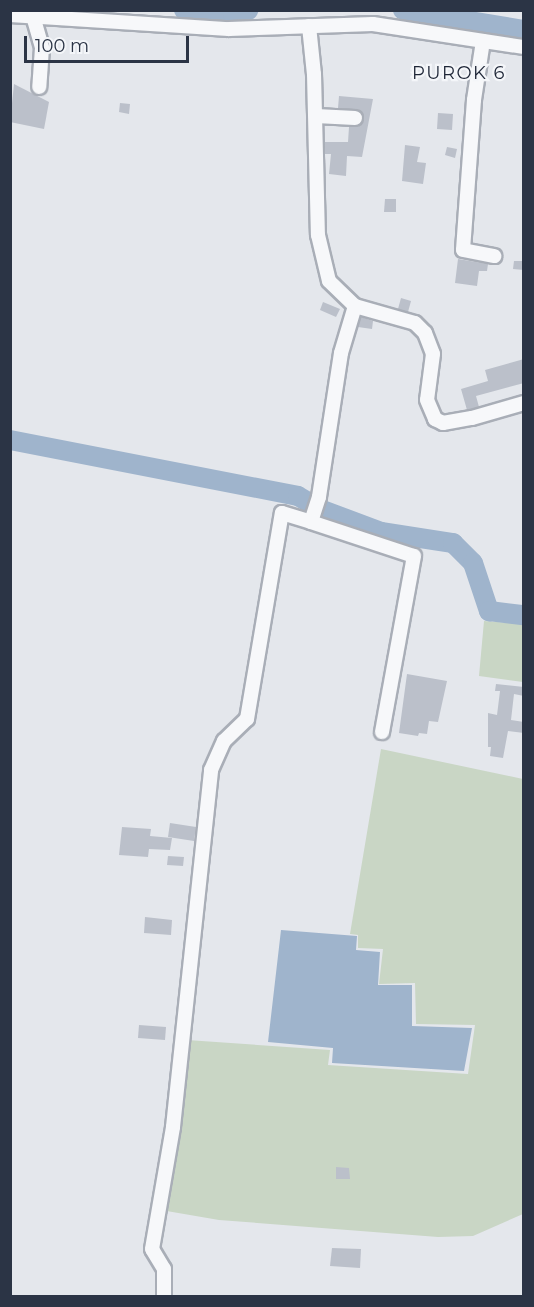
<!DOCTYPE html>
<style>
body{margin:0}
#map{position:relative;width:534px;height:1307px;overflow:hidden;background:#e4e7ec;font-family:Montserrat,sans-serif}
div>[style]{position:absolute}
.green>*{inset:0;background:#c9d6c5}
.water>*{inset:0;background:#9fb4cc}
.river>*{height:20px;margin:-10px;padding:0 10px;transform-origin:10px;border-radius:10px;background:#9fb4cc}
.building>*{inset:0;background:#bbc0ca}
.roads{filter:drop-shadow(2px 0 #a9aeb7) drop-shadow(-2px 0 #a9aeb7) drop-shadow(0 2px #a9aeb7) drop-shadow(0 -2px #a9aeb7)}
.street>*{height:14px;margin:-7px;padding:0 7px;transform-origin:7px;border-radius:7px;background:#f7f8fa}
span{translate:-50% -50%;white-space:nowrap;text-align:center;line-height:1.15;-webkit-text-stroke:4.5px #f4f6f9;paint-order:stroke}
.neighbourhood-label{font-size:18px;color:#1d2536;letter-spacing:1.5px}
.frame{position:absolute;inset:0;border:12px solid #2b3445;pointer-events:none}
.scale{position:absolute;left:24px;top:36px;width:165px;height:27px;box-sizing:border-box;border:3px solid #2b3445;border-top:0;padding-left:8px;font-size:18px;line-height:21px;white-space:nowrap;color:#2b3445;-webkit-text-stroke:4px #f4f6f9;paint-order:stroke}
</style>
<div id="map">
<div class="green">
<div style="clip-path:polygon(484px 621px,523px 624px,523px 682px,479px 676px)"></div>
<div style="clip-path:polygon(381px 749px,523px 779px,523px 1214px,473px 1236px,438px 1237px,219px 1220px,155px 1209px,187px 1040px,330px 1050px,328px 1065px,468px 1074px,475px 1025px,416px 1024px,415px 983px,379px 984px,383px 949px,358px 948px,358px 935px,350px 934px)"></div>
</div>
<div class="water">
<div style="clip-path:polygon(281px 930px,357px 936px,356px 950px,380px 952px,378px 985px,412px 985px,412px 1026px,472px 1028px,464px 1071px,332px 1063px,333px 1048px,268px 1042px)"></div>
</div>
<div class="river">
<div style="left:184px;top:10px;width:49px;rotate:4.7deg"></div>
<div style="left:233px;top:14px;width:16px;rotate:-15deg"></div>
<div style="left:403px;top:10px;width:123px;rotate:9.4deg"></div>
<div style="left:10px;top:440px;width:293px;rotate:11deg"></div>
<div style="left:298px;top:496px;width:26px;rotate:31deg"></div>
<div style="left:320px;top:509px;width:65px;rotate:20.7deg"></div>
<div style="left:381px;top:532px;width:73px;rotate:8.7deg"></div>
<div style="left:453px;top:543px;width:28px;rotate:45deg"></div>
<div style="left:473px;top:563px;width:51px;rotate:71.6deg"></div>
<div style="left:489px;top:611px;width:35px;rotate:7deg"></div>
</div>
<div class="building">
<div style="clip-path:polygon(14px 84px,49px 102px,44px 129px,10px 122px)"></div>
<div style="clip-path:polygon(339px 96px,373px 99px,362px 157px,347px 156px,346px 176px,329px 174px,331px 154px,325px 154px,325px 142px,348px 142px,349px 127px,360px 126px,364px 118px,359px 110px,338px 108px)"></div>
<div style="clip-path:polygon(120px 103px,130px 104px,129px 114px,119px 112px)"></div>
<div style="clip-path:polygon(438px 113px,453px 114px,452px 130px,437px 129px)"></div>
<div style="clip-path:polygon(405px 145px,420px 147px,417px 162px,426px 163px,423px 184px,402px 181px)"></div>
<div style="clip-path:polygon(447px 147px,457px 149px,455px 158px,445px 155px)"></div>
<div style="clip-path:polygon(385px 199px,396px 199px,396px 212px,384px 212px)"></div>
<div style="clip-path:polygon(458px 259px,488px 264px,487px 271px,479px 271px,477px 286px,455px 283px)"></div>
<div style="clip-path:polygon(514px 261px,524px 261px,524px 270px,513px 269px)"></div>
<div style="clip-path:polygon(401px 298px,411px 301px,408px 312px,398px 309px)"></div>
<div style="clip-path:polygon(323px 302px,340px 309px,336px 317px,320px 310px)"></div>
<div style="clip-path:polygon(361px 317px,373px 321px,372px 329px,358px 327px)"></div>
<div style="clip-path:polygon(524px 359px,524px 383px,476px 396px,479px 407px,467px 410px,461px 389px,488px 381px,485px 370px)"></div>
<div style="clip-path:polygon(407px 674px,447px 681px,438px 722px,429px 721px,427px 734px,419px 733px,418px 736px,399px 733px)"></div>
<div style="clip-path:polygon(496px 684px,524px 687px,524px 696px,514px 694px,511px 720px,524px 722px,524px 733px,508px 731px,503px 758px,490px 756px,491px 747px,488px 747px,488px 713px,497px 715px,500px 691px,495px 691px)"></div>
<div style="clip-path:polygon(170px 823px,196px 827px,194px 841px,168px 837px)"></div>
<div style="clip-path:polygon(122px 827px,151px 829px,150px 836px,172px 838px,170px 850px,149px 849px,148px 857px,119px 855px)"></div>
<div style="clip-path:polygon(168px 856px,184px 857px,183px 866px,167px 865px)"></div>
<div style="clip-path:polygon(145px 917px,172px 920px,171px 935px,144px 933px)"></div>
<div style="clip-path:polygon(139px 1025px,166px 1027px,165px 1040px,138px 1038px)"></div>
<div style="clip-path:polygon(336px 1167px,349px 1168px,350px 1179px,336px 1179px)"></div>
<div style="clip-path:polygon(332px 1248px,361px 1249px,360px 1268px,330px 1266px)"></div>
</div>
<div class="roads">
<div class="street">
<div style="left:10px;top:15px;width:219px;rotate:3.7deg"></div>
<div style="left:229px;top:29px;width:144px;rotate:-2deg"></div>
<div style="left:373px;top:24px;width:153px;rotate:8.7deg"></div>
<div style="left:33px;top:16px;width:33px;rotate:74deg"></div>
<div style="left:42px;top:48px;width:39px;rotate:94deg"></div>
<div style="left:309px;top:26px;width:48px;rotate:84.1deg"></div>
<div style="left:314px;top:74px;width:161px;rotate:88.6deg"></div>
<div style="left:318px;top:235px;width:47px;rotate:76.6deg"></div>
<div style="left:329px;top:281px;width:36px;rotate:44deg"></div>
<div style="left:355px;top:306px;width:62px;rotate:15.8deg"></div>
<div style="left:415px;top:323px;width:14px;rotate:45deg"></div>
<div style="left:425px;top:333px;width:22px;rotate:69deg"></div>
<div style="left:433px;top:354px;width:46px;rotate:97.4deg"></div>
<div style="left:427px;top:400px;width:21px;rotate:67deg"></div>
<div style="left:435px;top:419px;width:9px;rotate:27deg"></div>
<div style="left:443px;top:423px;width:29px;rotate:-10deg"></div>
<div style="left:472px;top:418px;width:54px;rotate:-16.1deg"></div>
<div style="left:483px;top:41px;width:60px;rotate:98.7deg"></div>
<div style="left:474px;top:100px;width:150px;rotate:94.2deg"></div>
<div style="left:463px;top:250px;width:32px;rotate:11deg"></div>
<div style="left:316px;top:116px;width:39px;rotate:3deg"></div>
<div style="left:355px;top:306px;width:49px;rotate:106.6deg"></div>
<div style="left:341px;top:353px;width:146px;rotate:98.7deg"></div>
<div style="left:319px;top:497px;width:26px;rotate:108deg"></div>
<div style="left:311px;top:522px;width:108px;rotate:18.3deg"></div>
<div style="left:414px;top:556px;width:179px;rotate:100.3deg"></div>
<div style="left:164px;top:1296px;width:27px;rotate:-90deg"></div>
<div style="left:164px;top:1269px;width:23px;rotate:-121deg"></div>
<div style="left:152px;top:1249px;width:124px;rotate:-80.2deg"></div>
<div style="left:173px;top:1127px;width:359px;rotate:-83.9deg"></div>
<div style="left:211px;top:770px;width:32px;rotate:-66deg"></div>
<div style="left:224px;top:741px;width:32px;rotate:-44deg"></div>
<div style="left:247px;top:719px;width:209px;rotate:-80.4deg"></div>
<div style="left:282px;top:513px;width:30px;rotate:17deg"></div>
</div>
</div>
<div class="neighbourhood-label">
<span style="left:459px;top:73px">PUROK 6</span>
</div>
<div class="frame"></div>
<div class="scale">100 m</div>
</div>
